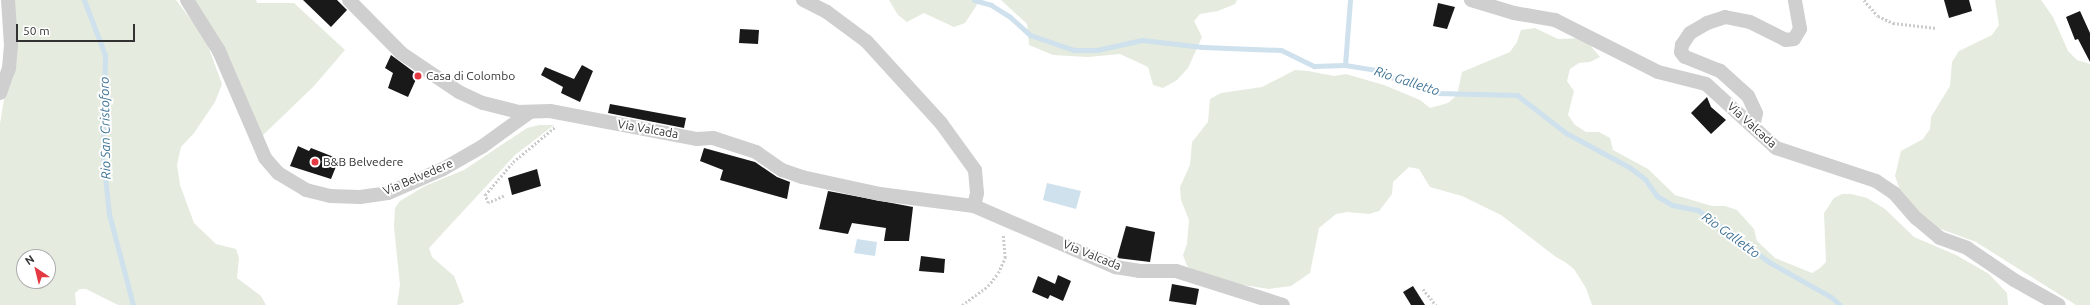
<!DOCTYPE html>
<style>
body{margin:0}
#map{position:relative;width:2090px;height:305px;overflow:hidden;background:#fff;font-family:Ubuntu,sans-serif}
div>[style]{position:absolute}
.green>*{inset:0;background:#e5ebde}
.water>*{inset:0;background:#cee1ed}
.stream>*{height:5px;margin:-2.5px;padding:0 2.5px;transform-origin:2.5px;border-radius:2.5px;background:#cee1ed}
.building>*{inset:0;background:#191919}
.path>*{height:2.5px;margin-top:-1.25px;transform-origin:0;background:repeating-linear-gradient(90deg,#ccc 0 2px,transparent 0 4px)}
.street>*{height:14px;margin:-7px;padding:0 7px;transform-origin:7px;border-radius:7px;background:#cfcfcf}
.dots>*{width:11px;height:11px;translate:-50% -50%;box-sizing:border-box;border:2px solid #fff;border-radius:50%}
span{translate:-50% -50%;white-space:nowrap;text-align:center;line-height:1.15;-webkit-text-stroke:4px #fff;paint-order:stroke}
.poi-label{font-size:12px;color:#323232}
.left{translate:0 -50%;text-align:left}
.street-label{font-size:12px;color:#323232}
.water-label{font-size:13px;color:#3f7395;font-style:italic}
.north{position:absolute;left:16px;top:249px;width:40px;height:40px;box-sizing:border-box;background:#fff;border:1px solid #adadad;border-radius:50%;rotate:325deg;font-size:11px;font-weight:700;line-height:16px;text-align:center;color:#323232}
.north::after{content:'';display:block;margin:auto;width:14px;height:18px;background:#e43943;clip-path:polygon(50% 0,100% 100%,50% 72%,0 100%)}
.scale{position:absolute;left:16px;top:24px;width:119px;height:18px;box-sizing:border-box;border:2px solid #323232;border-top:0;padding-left:5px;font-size:12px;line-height:14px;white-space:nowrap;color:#323232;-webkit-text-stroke:3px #fff;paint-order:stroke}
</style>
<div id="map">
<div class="green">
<div style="clip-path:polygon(evenodd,12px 0,176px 0,205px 38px,222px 84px,215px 102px,194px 133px,181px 147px,177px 165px,180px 185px,194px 223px,216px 244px,236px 249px,239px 258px,237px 278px,261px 296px,266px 305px,118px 305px,86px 289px,80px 289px,75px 293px,76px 305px,0 305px,0 124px,4px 99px,13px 79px,17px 54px,12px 0,24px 257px,48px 257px,48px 281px,24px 281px,24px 257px)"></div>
<div style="clip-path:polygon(194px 0,256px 0,257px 3px,294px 3px,345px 50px,313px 87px,262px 136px,230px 59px)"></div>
<div style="clip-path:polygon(889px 0,980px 0,965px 23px,954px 27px,924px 13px,907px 22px,898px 15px)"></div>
<div style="clip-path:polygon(1001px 0,1237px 0,1235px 4px,1218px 11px,1200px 14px,1194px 21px,1202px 37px,1188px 68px,1177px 80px,1163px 88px,1153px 85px,1148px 67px,1120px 54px,1088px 57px,1053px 55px,1029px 45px,1027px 24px)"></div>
<div style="clip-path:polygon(1995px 0,2041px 0,2053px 17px,2068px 51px,2077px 60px,2090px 64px,2090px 305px,2076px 305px,1976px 242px,1938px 228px,1916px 212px,1900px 190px,1895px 176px,1901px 151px,1923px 139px,1930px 129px,1931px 117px,1950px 86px,1952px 62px,1959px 51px,1992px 35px,1999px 25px)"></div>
<div style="clip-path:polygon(1535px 28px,1558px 39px,1584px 38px,1600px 57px,1590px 62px,1579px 63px,1570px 69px,1567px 81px,1574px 91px,1568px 115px,1575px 125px,1586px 132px,1599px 132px,1610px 138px,1613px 150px,1648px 169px,1675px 195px,1712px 206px,1725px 206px,1737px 210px,1754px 229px,1757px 241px,1775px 258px,1812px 273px,1820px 268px,1826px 262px,1824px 213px,1834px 198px,1842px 194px,1851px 194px,1867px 198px,1885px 209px,1914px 237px,1956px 255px,1989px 274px,2007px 293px,2008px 305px,1592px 305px,1586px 288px,1574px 269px,1565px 262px,1556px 257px,1501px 215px,1462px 196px,1430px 187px,1419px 169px,1409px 167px,1393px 182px,1392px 194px,1379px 211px,1369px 214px,1347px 212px,1336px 214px,1319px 228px,1310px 273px,1291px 286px,1269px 289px,1237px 284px,1196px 272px,1187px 266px,1183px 255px,1187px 244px,1189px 220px,1181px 200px,1180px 187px,1190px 165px,1192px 142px,1208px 122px,1210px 99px,1221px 93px,1262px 87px,1295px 70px,1308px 71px,1334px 76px,1346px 74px,1384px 85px,1420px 100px,1430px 108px,1448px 103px,1457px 95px,1462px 72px,1510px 52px,1517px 42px,1521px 30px)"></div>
<div style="clip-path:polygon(539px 125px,554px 125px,515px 155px,429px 248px,432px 257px,454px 276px,464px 302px,458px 305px,397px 305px,400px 285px,394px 227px,395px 208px,400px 201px,425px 186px,464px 170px,527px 128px)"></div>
</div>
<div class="water">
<div style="clip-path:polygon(1047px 183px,1081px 191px,1076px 209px,1043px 200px)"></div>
<div style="clip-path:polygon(857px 239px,877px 242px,875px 256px,854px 253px)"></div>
</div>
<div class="stream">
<div style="left:84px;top:0;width:59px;rotate:69.1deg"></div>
<div style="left:105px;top:55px;width:102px;rotate:91.1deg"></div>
<div style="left:103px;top:157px;width:57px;rotate:84deg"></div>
<div style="left:109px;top:214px;width:94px;rotate:75.2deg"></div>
<div style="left:974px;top:0;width:18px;rotate:16deg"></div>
<div style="left:991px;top:5px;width:22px;rotate:32deg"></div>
<div style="left:1010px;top:17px;width:27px;rotate:42deg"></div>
<div style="left:1030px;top:35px;width:46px;rotate:18.8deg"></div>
<div style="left:1074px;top:50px;width:23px"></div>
<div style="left:1097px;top:50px;width:46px;rotate:-12.5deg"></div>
<div style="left:1142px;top:40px;width:61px;rotate:6.5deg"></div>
<div style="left:1203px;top:47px;width:78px;rotate:2.2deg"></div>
<div style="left:1281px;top:50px;width:37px;rotate:26deg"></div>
<div style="left:1314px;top:66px;width:31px;rotate:-2deg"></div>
<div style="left:1345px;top:65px;width:31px;rotate:9deg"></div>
<div style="left:1376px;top:70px;width:29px;rotate:25deg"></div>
<div style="left:1402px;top:82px;width:36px;rotate:18deg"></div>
<div style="left:1436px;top:93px;width:81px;rotate:1.4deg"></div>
<div style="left:1517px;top:95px;width:62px;rotate:37.8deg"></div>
<div style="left:1566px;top:133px;width:72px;rotate:28.4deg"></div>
<div style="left:1629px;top:167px;width:20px;rotate:37deg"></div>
<div style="left:1645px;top:179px;width:21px;rotate:55deg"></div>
<div style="left:1657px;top:196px;width:17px;rotate:31deg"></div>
<div style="left:1672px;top:205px;width:26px;rotate:11deg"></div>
<div style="left:1698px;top:210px;width:88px;rotate:36.2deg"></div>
<div style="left:1769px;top:262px;width:71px;rotate:29.4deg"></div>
<div style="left:1831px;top:297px;width:12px;rotate:42deg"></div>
<div style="left:1345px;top:65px;width:65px;rotate:-85.6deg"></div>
</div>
<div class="building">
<div style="clip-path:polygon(303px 0,337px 0,347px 10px,331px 27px)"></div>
<div style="clip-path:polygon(1944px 0,1969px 0,1972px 11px,1949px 18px)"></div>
<div style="clip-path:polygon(1438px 3px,1455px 7px,1447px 29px,1433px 26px)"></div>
<div style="clip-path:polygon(2080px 11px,2090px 33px,2090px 62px,2078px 39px,2075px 40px,2066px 17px)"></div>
<div style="clip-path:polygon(740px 29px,759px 30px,758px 44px,739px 43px)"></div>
<div style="clip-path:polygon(391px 55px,418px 75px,408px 97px,388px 88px,393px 73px,385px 68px)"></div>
<div style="clip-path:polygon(582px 65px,593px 71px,580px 102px,561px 93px,563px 87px,541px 75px,545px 67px,574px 79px)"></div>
<div style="clip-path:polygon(1707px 97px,1711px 107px,1726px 120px,1711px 134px,1691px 113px)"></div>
<div style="clip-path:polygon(610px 104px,686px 118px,684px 128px,608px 113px)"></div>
<div style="clip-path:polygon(298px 146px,309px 151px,311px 148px,339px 159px,331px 179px,290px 166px)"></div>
<div style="clip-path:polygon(704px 148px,755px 162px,777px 177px,790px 182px,787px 199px,720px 180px,723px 170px,700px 161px)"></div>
<div style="clip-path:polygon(537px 169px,541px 186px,512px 195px,508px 178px)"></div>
<div style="clip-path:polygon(828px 191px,913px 207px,909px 241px,884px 241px,886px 228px,852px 223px,848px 234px,819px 229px)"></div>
<div style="clip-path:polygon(1126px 226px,1155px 232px,1150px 262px,1117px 258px)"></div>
<div style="clip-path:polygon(921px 256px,945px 259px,944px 273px,919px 271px)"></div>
<div style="clip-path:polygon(1058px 275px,1071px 281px,1063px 301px,1050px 295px,1048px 299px,1032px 292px,1038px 276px,1055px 284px)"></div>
<div style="clip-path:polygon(1172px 284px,1199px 289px,1196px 305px,1169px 301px)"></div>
<div style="clip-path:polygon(1413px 286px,1425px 305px,1411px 305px,1403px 292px)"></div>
</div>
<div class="path">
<div style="left:1864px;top:0;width:21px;rotate:49deg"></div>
<div style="left:1878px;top:16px;width:17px;rotate:25deg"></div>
<div style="left:1893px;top:23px;width:44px;rotate:6.5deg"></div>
<div style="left:504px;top:196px;width:17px;rotate:156deg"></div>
<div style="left:488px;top:203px;width:9px;rotate:-111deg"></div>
<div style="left:485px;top:195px;width:43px;rotate:-49.7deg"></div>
<div style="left:513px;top:162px;width:55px;rotate:-39.8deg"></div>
<div style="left:1423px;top:289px;width:21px;rotate:51deg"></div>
<div style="left:962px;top:305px;width:32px;rotate:-36deg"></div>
<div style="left:988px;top:286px;width:16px;rotate:-52deg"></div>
<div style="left:998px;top:273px;width:17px;rotate:-65deg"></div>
<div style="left:1005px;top:258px;width:24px;rotate:-95deg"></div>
</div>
<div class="street">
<div style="left:187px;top:0;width:60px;rotate:57.9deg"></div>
<div style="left:219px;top:51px;width:116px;rotate:66.7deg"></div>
<div style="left:265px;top:158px;width:20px;rotate:49deg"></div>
<div style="left:278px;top:173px;width:33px;rotate:31deg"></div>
<div style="left:306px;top:190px;width:25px;rotate:14deg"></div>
<div style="left:330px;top:196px;width:30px;rotate:2deg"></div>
<div style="left:360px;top:197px;width:28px;rotate:-8deg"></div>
<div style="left:388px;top:193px;width:60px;rotate:-23.6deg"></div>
<div style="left:443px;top:169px;width:46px;rotate:-29.9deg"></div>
<div style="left:483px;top:146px;width:58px;rotate:-35.9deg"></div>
<div style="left:349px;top:0;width:74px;rotate:45.5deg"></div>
<div style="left:401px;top:53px;width:70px;rotate:33.9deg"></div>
<div style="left:459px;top:92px;width:26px;rotate:25deg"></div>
<div style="left:483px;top:103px;width:36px;rotate:14deg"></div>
<div style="left:518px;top:112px;width:32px;rotate:-2deg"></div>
<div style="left:550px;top:111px;width:150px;rotate:10.8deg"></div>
<div style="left:697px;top:139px;width:16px;rotate:-4deg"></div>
<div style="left:713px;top:138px;width:45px;rotate:18deg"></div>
<div style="left:756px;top:152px;width:32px;rotate:35deg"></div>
<div style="left:782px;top:170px;width:21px;rotate:19deg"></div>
<div style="left:802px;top:177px;width:80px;rotate:12.3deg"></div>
<div style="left:880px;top:194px;width:95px;rotate:7.3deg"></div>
<div style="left:974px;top:206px;width:13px;rotate:-77deg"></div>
<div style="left:977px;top:193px;width:23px;rotate:-95deg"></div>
<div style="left:975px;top:170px;width:58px;rotate:-125.9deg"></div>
<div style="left:941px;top:123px;width:111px;rotate:-132.4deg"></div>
<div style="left:866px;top:41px;width:49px;rotate:-143.4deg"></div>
<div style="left:827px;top:12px;width:27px;rotate:-153deg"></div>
<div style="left:1471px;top:0;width:45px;rotate:16.8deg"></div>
<div style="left:1514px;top:13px;width:42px;rotate:9.7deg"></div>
<div style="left:1555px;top:20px;width:115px;rotate:26.8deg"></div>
<div style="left:1658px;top:72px;width:49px;rotate:14deg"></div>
<div style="left:1706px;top:84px;width:95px;rotate:42.4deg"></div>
<div style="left:1776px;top:148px;width:105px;rotate:18.3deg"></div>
<div style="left:1876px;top:181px;width:22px;rotate:34deg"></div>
<div style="left:1894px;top:193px;width:33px;rotate:49deg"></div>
<div style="left:1916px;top:218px;width:31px;rotate:40deg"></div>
<div style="left:1940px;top:238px;width:29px;rotate:20deg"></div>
<div style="left:1967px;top:248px;width:57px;rotate:34.2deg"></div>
<div style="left:2014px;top:280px;width:51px;rotate:29.1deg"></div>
<div style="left:0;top:93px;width:27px;rotate:-70deg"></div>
<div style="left:9px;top:68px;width:23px;rotate:-85deg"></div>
<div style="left:11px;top:45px;width:45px;rotate:-93.8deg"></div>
<div style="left:1753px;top:127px;width:14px;rotate:-78deg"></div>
<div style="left:1756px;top:113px;width:19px;rotate:-115deg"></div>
<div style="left:1748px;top:96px;width:38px;rotate:-138deg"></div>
<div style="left:1720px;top:71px;width:38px;rotate:-158deg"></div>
<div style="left:1685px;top:57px;width:6px;rotate:-129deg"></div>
<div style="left:1681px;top:52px;width:7px;rotate:-82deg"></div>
<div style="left:1682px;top:45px;width:14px;rotate:-56deg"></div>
<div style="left:1690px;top:33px;width:20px;rotate:-30deg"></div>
<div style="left:1707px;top:23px;width:19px;rotate:-18deg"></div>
<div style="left:1725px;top:17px;width:25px;rotate:11deg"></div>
<div style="left:1750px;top:22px;width:40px;rotate:26.6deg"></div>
<div style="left:1786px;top:40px;width:8px;rotate:-7deg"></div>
<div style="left:1794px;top:39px;width:12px;rotate:-59deg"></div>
<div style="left:1800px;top:29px;width:29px;rotate:-100deg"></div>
<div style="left:974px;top:206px;width:154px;rotate:23.4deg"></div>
<div style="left:1115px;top:267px;width:24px;rotate:9deg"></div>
<div style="left:1139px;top:271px;width:37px"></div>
<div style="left:1176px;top:271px;width:112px;rotate:17.6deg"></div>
</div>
<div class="dots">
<div style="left:418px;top:76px;background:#e43943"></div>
<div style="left:315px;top:162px;background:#e43943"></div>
</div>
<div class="poi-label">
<span class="left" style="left:426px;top:76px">Casa di Colombo</span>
<span class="left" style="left:323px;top:162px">B&amp;B Belvedere</span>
</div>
<div class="street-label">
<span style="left:1752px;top:125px;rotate:42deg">Via Valcada</span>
<span style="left:648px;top:129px;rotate:10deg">Via Valcada</span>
<span style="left:418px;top:177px;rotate:-23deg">Via Belvedere</span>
<span style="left:1092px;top:255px;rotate:22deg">Via Valcada</span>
</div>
<div class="water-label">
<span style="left:1407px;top:81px;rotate:18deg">Rio Galletto</span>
<span style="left:105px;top:128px;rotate:-91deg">Rio San Cristoforo</span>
<span style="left:1731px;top:235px;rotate:36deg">Rio Galletto</span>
</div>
<div class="north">N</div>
<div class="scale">50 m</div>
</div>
